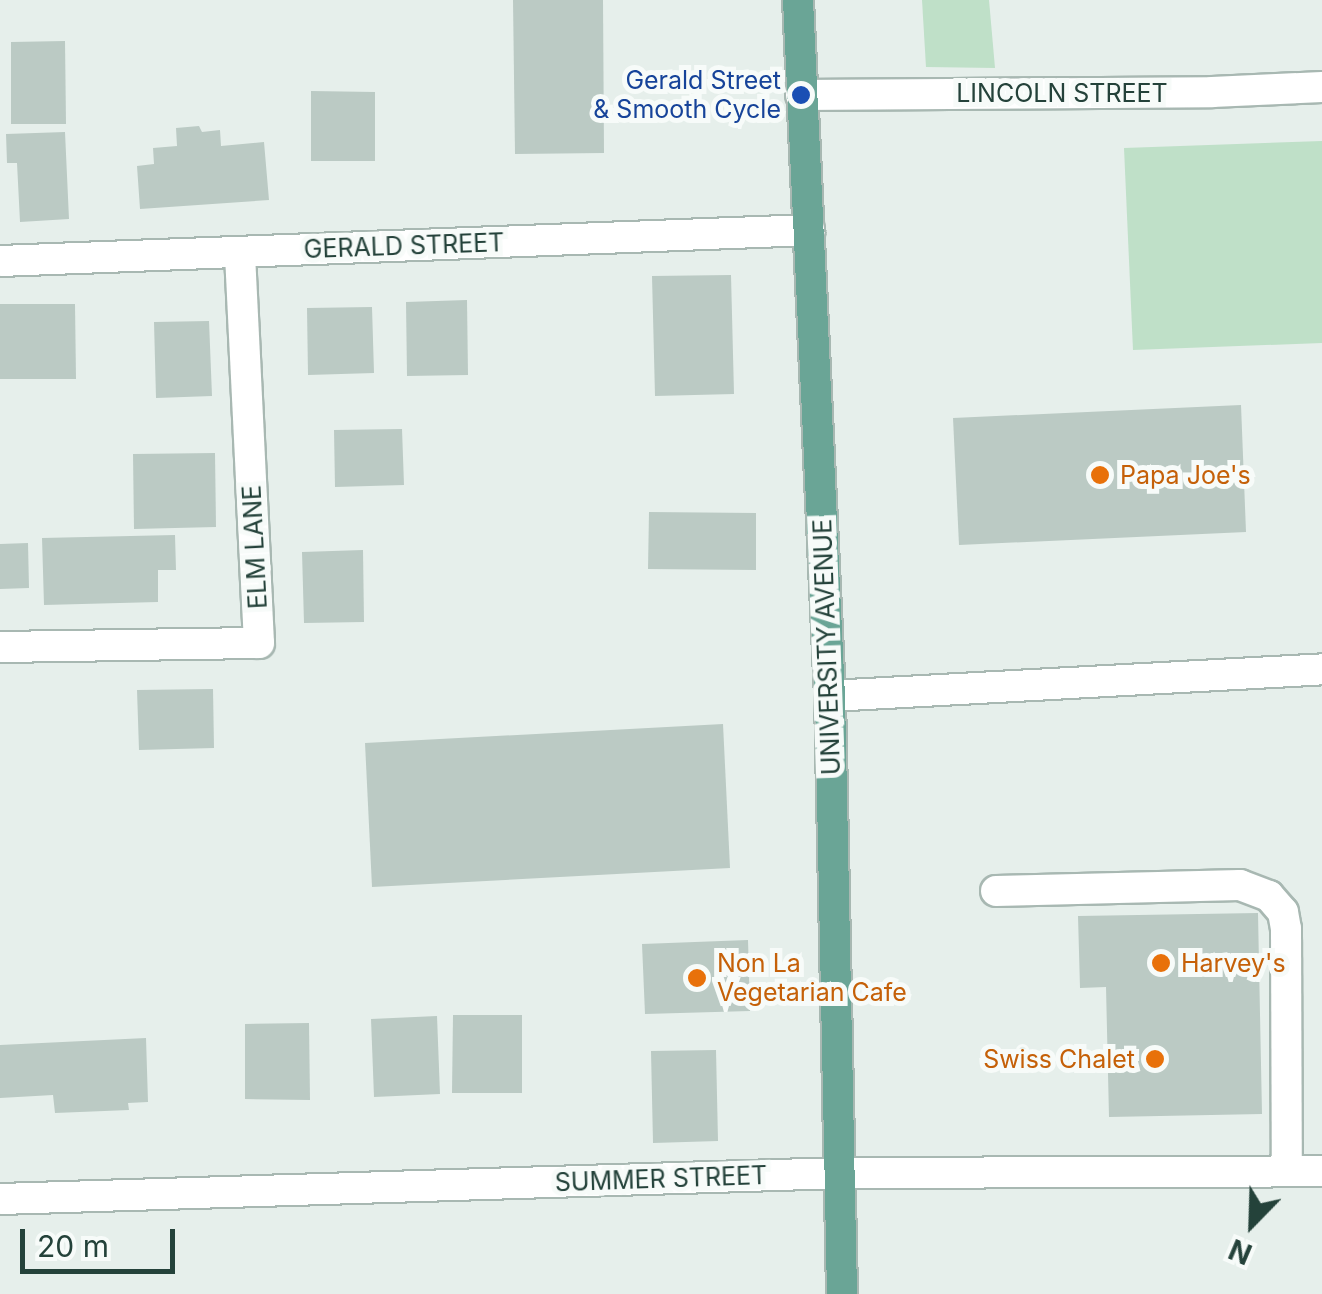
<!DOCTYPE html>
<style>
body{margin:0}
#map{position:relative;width:1322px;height:1294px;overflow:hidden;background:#e6efeb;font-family:Inter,sans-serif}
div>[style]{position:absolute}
.green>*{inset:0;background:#bfe0c8}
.building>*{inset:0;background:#bbcac4}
.roads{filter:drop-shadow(2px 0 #a8b8b2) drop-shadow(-2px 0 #a8b8b2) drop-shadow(0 2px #a8b8b2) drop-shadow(0 -2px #a8b8b2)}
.minor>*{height:30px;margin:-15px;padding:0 15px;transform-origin:15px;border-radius:15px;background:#fff}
.major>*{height:30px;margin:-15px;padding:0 15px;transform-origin:15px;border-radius:15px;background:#6aa596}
.dots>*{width:28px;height:28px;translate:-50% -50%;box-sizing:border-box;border:5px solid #f7fbf9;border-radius:50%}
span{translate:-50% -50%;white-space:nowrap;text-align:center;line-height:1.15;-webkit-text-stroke:10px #f7fbf9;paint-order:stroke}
.transit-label{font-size:25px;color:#164399}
.right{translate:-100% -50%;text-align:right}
.street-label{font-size:25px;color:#24423a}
.food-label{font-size:25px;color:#c56008}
.left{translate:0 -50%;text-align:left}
.north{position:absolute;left:1202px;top:1174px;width:100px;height:100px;-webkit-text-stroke:8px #f7fbf9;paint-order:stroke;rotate:203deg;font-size:28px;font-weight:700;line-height:40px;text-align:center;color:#24423a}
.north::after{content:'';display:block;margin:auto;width:35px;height:45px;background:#24423a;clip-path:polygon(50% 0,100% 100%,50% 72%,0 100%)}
.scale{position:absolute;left:20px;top:1229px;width:155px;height:45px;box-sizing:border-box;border:5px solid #24423a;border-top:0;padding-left:12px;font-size:30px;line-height:35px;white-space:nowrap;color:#24423a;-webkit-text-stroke:8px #f7fbf9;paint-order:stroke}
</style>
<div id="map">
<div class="green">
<div style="clip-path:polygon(922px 0,989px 0,995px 68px,926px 67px)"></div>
<div style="clip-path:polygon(1322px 141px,1322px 343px,1133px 350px,1124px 148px)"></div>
</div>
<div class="building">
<div style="clip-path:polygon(513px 0,603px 0,604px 153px,515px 154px)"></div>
<div style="clip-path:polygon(65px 41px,66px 124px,11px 124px,11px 42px)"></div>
<div style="clip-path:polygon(311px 91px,375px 92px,375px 161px,311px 161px)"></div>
<div style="clip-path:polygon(199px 126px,202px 132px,220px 130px,221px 146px,264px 142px,269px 200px,140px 209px,137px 166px,154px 164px,153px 148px,177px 146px,176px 128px)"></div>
<div style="clip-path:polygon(65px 132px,69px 219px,20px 222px,17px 163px,7px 163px,6px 134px)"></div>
<div style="clip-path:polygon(731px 275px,734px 394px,655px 396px,652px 276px)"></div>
<div style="clip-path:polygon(467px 300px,468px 375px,407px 376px,406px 302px)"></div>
<div style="clip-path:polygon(0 304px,75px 304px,76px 379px,0 379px)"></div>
<div style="clip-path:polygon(372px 307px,374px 373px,308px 375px,307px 308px)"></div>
<div style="clip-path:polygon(209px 321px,212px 396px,156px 398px,154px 322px)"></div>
<div style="clip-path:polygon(1241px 405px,1246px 532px,959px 545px,953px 418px)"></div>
<div style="clip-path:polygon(402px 429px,404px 485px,335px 487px,334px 430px)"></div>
<div style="clip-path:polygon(215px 453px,216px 527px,134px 529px,133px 454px)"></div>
<div style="clip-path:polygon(649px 512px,756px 513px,756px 570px,648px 569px)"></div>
<div style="clip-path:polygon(175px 535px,176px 570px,158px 570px,158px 602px,44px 605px,42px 538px)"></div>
<div style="clip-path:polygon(28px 543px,29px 588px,0 589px,0 544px)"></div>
<div style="clip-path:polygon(363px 550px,364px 622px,304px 623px,302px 552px)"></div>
<div style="clip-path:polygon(213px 689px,214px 748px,139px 750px,137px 690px)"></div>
<div style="clip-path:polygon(723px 724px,730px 868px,372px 887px,365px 743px)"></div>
<div style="clip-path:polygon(1258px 913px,1262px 1114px,1109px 1117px,1106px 987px,1080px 988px,1078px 916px)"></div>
<div style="clip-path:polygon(748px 940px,750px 1011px,645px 1014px,642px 944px)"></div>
<div style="clip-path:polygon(453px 1015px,522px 1015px,522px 1093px,452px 1093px)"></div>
<div style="clip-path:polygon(437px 1016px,440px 1094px,374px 1097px,371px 1019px)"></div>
<div style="clip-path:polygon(309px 1023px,310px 1100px,245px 1099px,245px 1024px)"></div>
<div style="clip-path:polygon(146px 1038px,148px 1102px,128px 1103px,129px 1110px,55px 1113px,53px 1095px,0 1098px,0 1045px)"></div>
<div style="clip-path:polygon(716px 1050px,718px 1141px,653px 1143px,651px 1051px)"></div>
</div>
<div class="roads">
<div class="minor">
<div style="left:801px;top:95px;width:411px;rotate:-0.4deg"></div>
<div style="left:1212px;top:92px;width:110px;rotate:-2.6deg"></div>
<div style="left:0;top:261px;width:810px;rotate:-2.19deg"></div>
<div style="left:0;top:647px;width:259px;rotate:-0.9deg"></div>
<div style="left:259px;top:643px;width:391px;rotate:-92.8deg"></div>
<div style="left:830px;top:696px;width:493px;rotate:-3.1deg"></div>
<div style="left:996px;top:891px;width:244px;rotate:-1.4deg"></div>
<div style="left:1240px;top:885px;width:31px;rotate:21deg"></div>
<div style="left:1269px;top:896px;width:21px;rotate:49deg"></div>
<div style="left:1283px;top:912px;width:17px;rotate:80deg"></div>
<div style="left:1286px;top:929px;width:242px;rotate:89.8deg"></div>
<div style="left:0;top:1199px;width:842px;rotate:-1.77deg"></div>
<div style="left:842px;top:1173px;width:480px;rotate:-0.2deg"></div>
</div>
<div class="major">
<div style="left:798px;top:0;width:697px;rotate:87.37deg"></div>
<div style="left:830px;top:696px;width:598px;rotate:88.85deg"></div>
</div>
</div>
<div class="dots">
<div style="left:801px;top:95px;background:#1a4fb4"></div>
<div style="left:1100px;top:475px;background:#e8710a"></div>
<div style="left:1161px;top:963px;background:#e8710a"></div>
<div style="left:697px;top:978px;background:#e8710a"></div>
<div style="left:1155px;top:1059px;background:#e8710a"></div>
</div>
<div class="transit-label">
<span class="right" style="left:781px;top:95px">Gerald Street<br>&amp; Smooth Cycle</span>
</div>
<div class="street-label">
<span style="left:1062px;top:93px">LINCOLN STREET</span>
<span style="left:404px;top:246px;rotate:-2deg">GERALD STREET</span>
<span style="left:255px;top:547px;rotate:-93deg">ELM LANE</span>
<span style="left:827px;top:647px;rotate:-92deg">UNIVERSITY AVENUE</span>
<span style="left:661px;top:1179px;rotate:-2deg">SUMMER STREET</span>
</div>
<div class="food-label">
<span class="left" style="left:1120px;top:475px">Papa Joe's</span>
<span class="left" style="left:1181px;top:963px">Harvey's</span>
<span class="left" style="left:717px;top:978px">Non La<br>Vegetarian Cafe</span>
<span class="right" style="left:1135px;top:1059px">Swiss Chalet</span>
</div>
<div class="north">N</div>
<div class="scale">20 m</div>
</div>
